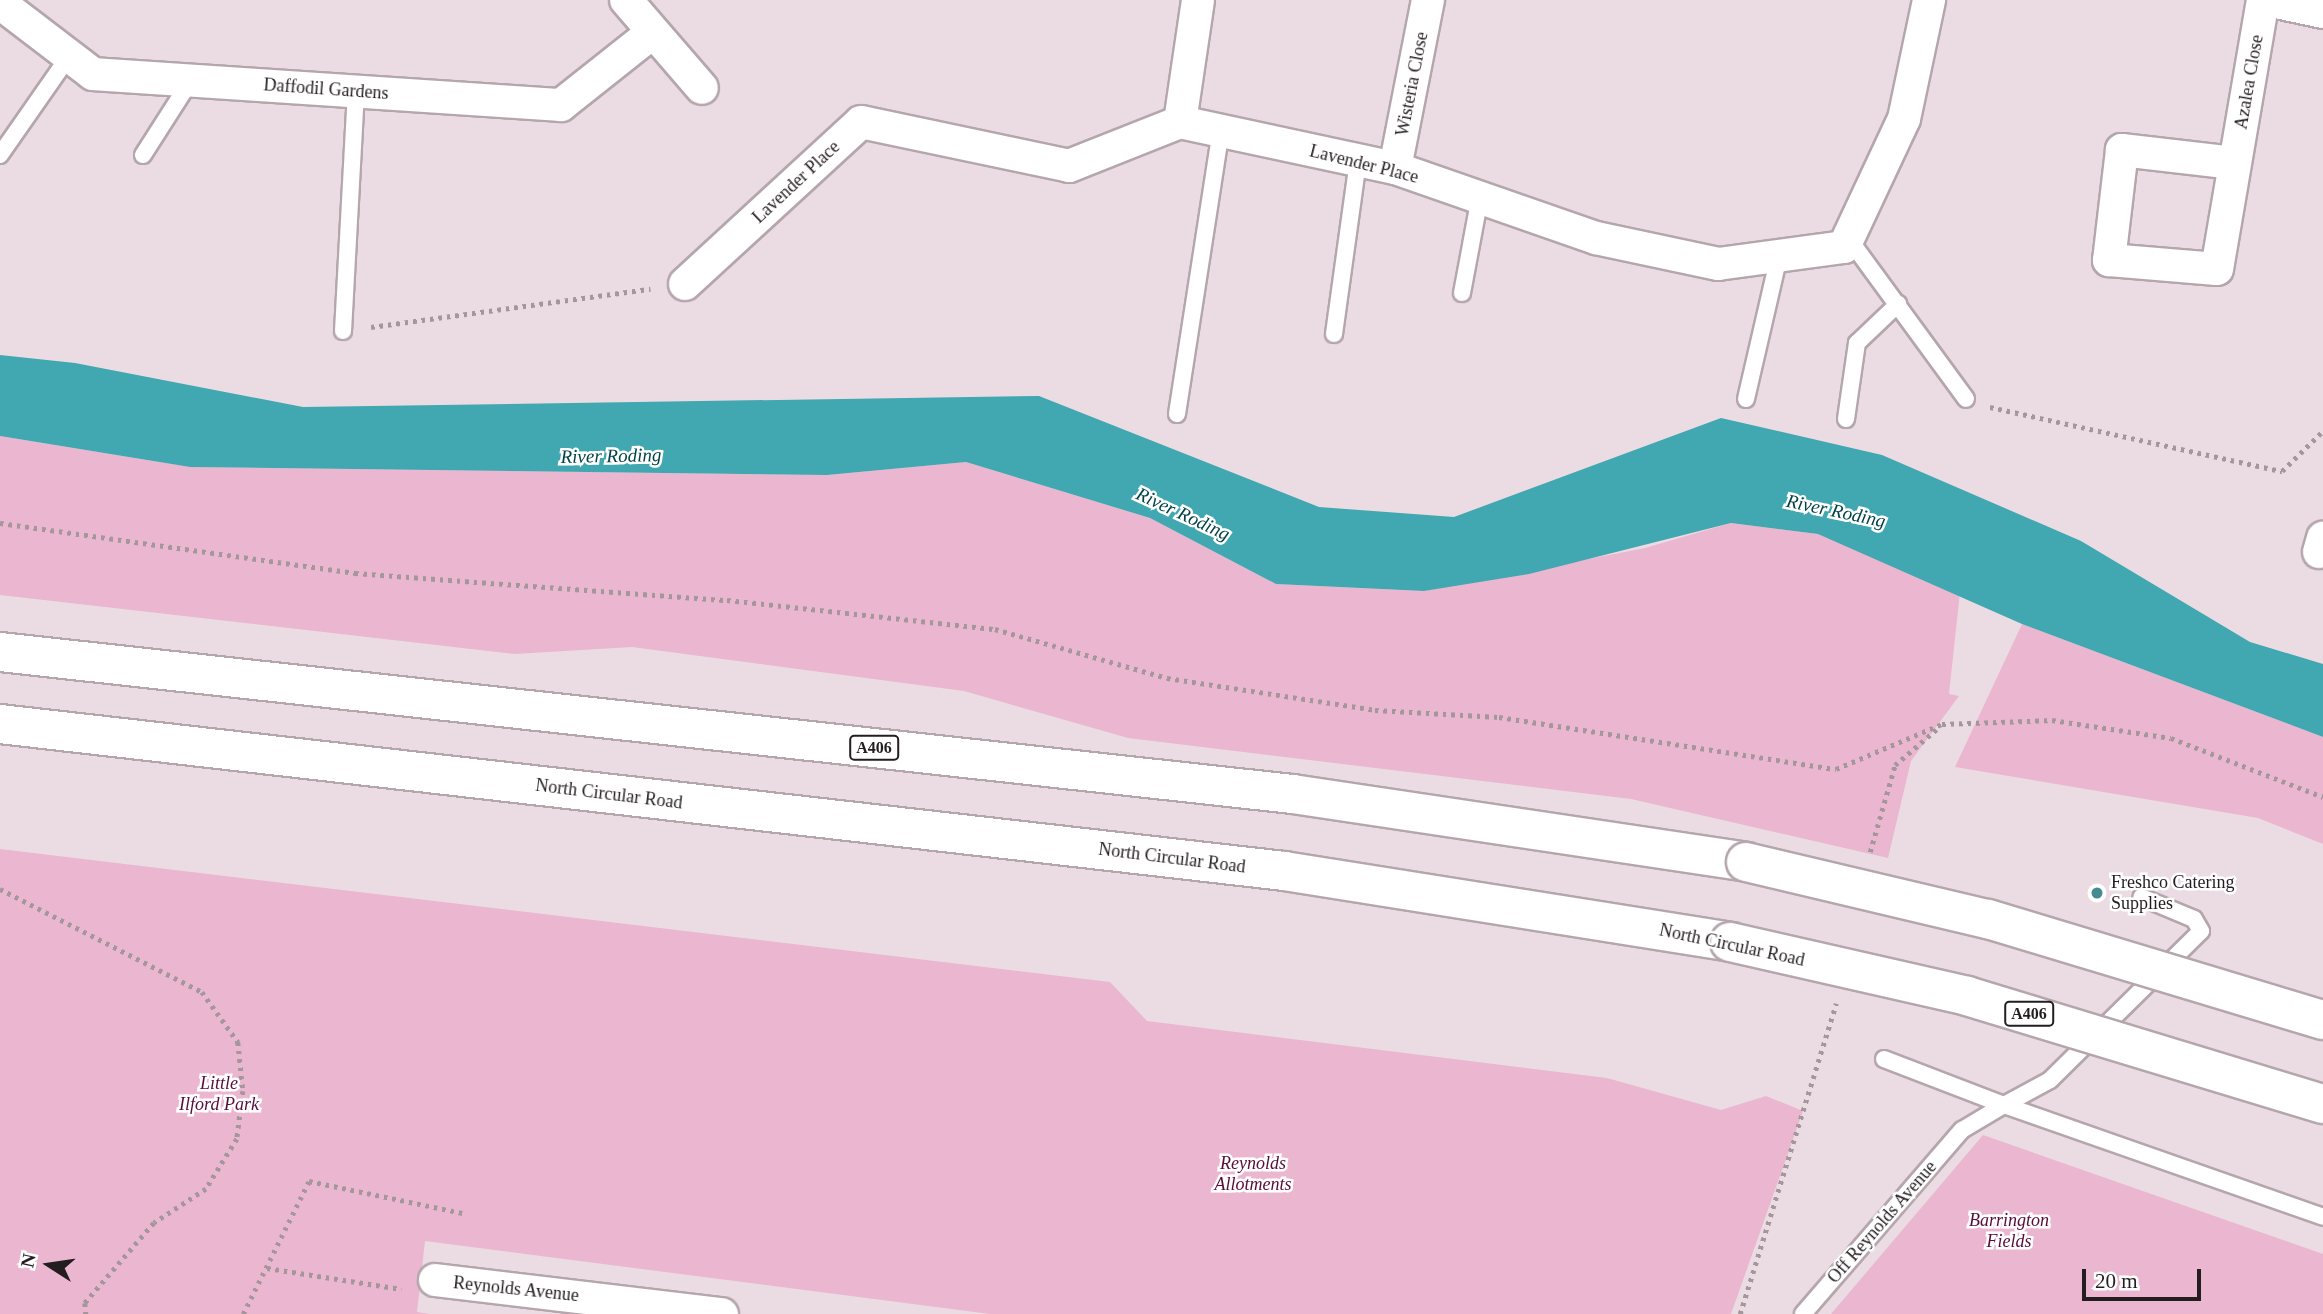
<!DOCTYPE html>
<style>
body{margin:0}
#map{position:relative;width:2323px;height:1314px;overflow:hidden;background:#ebdce3;font-family:"Times New Roman",serif}
div>[style]{position:absolute}
.green>*{inset:0;background:#ebb6d0}
.water>*{inset:0;background:#41a7b0}
.path>*{height:4.5px;margin-top:-2.25px;transform-origin:0;background:repeating-linear-gradient(90deg,#a3979c 0 3.5px,transparent 0 8.5px)}
.roads{filter:drop-shadow(2px 0 #b5a6ad) drop-shadow(-2px 0 #b5a6ad) drop-shadow(0 2px #b5a6ad) drop-shadow(0 -2px #b5a6ad)}
.service>*{height:16px;margin:-8px;padding:0 8px;transform-origin:8px;border-radius:8px;background:#fff}
.minor>*{height:32px;margin:-16px;padding:0 16px;transform-origin:16px;border-radius:16px;background:#fff}
.trunk>*{height:38px;margin:-19px;padding:0 19px;transform-origin:19px;border-radius:19px;background:#fff}
.bridges{filter:drop-shadow(2px 0 #b5a6ad) drop-shadow(-2px 0 #b5a6ad) drop-shadow(0 2px #b5a6ad) drop-shadow(0 -2px #b5a6ad)}
.trunk-bridge>*{height:38px;margin:-19px;padding:0 19px;transform-origin:19px;border-radius:19px;background:#fff}
.dots>*{width:19px;height:19px;translate:-50% -50%;box-sizing:border-box;border:4px solid #fff;border-radius:50%}
span{translate:-50% -50%;white-space:nowrap;text-align:center;line-height:1.15;-webkit-text-stroke:5px #fff;paint-order:stroke}
.shield-label span{padding:2px 5px;background:#fff;border:2px solid;border-radius:5px;-webkit-text-stroke-width:0}
.shield-label{font-size:16px;color:#231d20;font-weight:700}
.street-label{font-size:18px;color:#231d20}
.poi-label{font-size:18px;color:#231d20}
.left{translate:0 -50%;text-align:left}
.park-label{font-size:18px;color:#580c3c;font-style:italic}
.water-label{font-size:19px;color:#014348;font-style:italic}
.north{position:absolute;left:14px;top:1230px;width:70px;height:70px;-webkit-text-stroke:5px #fff;paint-order:stroke;rotate:282deg;font-size:19px;font-weight:700;line-height:28px;text-align:center;color:#231d20}
.north::after{content:'';display:block;margin:auto;width:24px;height:32px;background:#231d20;clip-path:polygon(50% 0,100% 100%,50% 72%,0 100%)}
.scale{position:absolute;left:2082px;top:1269px;width:119px;height:32px;box-sizing:border-box;border:4px solid #231d20;border-top:0;padding-left:9px;font-size:21px;line-height:24px;white-space:nowrap;color:#231d20;-webkit-text-stroke:5px #fff;paint-order:stroke}
</style>
<div id="map">
<div class="green">
<div style="clip-path:polygon(0 436px,190px 467px,827px 475px,966px 462px,1150px 518px,1276px 584px,1424px 591px,1645px 548px,1731px 523px,1818px 534px,1960px 592px,1949px 694px,1959px 696px,1911px 761px,1888px 858px,1631px 799px,1128px 738px,964px 691px,632px 647px,515px 654px,0 595px)"></div>
<div style="clip-path:polygon(2022px 624px,2323px 737px,2323px 844px,2258px 818px,1955px 767px)"></div>
<div style="clip-path:polygon(0 849px,1110px 982px,1147px 1021px,1607px 1078px,1721px 1110px,1766px 1096px,1803px 1111px,1731px 1314px,990px 1314px,425px 1241px,417px 1312px,430px 1314px,0 1314px)"></div>
<div style="clip-path:polygon(1983px 1135px,2323px 1254px,2323px 1314px,1831px 1314px)"></div>
</div>
<div class="water">
<div style="clip-path:polygon(0 355px,75px 363px,303px 407px,1039px 396px,1319px 507px,1454px 517px,1721px 418px,1882px 455px,2081px 541px,2250px 642px,2323px 664px,2323px 737px,2022px 624px,1818px 534px,1731px 523px,1529px 574px,1424px 591px,1276px 584px,1150px 518px,966px 462px,827px 475px,190px 467px,0 436px)"></div>
</div>
<div class="path">
<div style="left:371px;top:327px;width:282px;rotate:-7.8deg"></div>
<div style="left:1990px;top:407px;width:299px;rotate:12.4deg"></div>
<div style="left:2282px;top:471px;width:57px;rotate:-44.3deg"></div>
<div style="left:0;top:523px;width:359px;rotate:8deg"></div>
<div style="left:355px;top:573px;width:373px;rotate:4.2deg"></div>
<div style="left:727px;top:600px;width:270px;rotate:6.2deg"></div>
<div style="left:995px;top:629px;width:179px;rotate:15.9deg"></div>
<div style="left:1167px;top:678px;width:210px;rotate:8.7deg"></div>
<div style="left:1375px;top:710px;width:124px;rotate:3.2deg"></div>
<div style="left:1499px;top:717px;width:341px;rotate:8.8deg"></div>
<div style="left:1836px;top:769px;width:115px;rotate:-23deg"></div>
<div style="left:1942px;top:724px;width:110px;rotate:-2.1deg"></div>
<div style="left:2052px;top:720px;width:120px;rotate:8.6deg"></div>
<div style="left:2171px;top:738px;width:163px;rotate:21.2deg"></div>
<div style="left:1870px;top:852px;width:91px;rotate:-74deg"></div>
<div style="left:1895px;top:765px;width:58px;rotate:-40.8deg"></div>
<div style="left:0;top:889px;width:227px;rotate:27deg"></div>
<div style="left:202px;top:992px;width:62px;rotate:54.2deg"></div>
<div style="left:238px;top:1042px;width:49px;rotate:84.2deg"></div>
<div style="left:243px;top:1091px;width:48px;rotate:97.1deg"></div>
<div style="left:237px;top:1139px;width:59px;rotate:121.8deg"></div>
<div style="left:206px;top:1189px;width:62px;rotate:146.8deg"></div>
<div style="left:154px;top:1223px;width:106px;rotate:130.8deg"></div>
<div style="left:85px;top:1303px;width:11px;rotate:85deg"></div>
<div style="left:267px;top:1268px;width:136px;rotate:8.9deg"></div>
<div style="left:243px;top:1314px;width:148px;rotate:-63.6deg"></div>
<div style="left:309px;top:1181px;width:161px;rotate:11.8deg"></div>
<div style="left:1740px;top:1314px;width:325px;rotate:-72.8deg"></div>
</div>
<div class="roads">
<div class="service">
<div style="left:0;top:155px;width:121px;rotate:-55.1deg"></div>
<div style="left:143px;top:155px;width:89px;rotate:-57.4deg"></div>
<div style="left:1849px;top:239px;width:198px;rotate:53.8deg"></div>
<div style="left:1462px;top:293px;width:98px;rotate:-79.4deg"></div>
<div style="left:343px;top:331px;width:240px;rotate:-86.9deg"></div>
<div style="left:1334px;top:334px;width:176px;rotate:-82.1deg"></div>
<div style="left:1746px;top:399px;width:147px;rotate:-77deg"></div>
<div style="left:1177px;top:414px;width:286px;rotate:-81.2deg"></div>
<div style="left:1846px;top:419px;width:77px;rotate:-81.8deg"></div>
<div style="left:1857px;top:343px;width:57px;rotate:-43.6deg"></div>
<div style="left:1884px;top:1059px;width:129px;rotate:21deg"></div>
<div style="left:2004px;top:1105px;width:52px;rotate:-28.5deg"></div>
<div style="left:2050px;top:1080px;width:212px;rotate:-44.6deg"></div>
<div style="left:2201px;top:931px;width:14px;rotate:-120deg"></div>
<div style="left:2194px;top:919px;width:57px;rotate:-157.5deg"></div>
<div style="left:1803px;top:1314px;width:243px;rotate:-49.2deg"></div>
<div style="left:1962px;top:1130px;width:49px;rotate:-30.8deg"></div>
<div style="left:2004px;top:1105px;width:338px;rotate:19.3deg"></div>
</div>
<div class="minor">
<div style="left:626px;top:0;width:116px;rotate:49.2deg"></div>
<div style="left:2267px;top:0;width:57px;rotate:12.1deg"></div>
<div style="left:0;top:3px;width:117px;rotate:37.4deg"></div>
<div style="left:93px;top:74px;width:469px;rotate:3.8deg"></div>
<div style="left:561px;top:105px;width:116px;rotate:-38.4deg"></div>
<div style="left:1180px;top:122px;width:123px;rotate:-81.6deg"></div>
<div style="left:2234px;top:163px;width:113px;rotate:-173.4deg"></div>
<div style="left:2122px;top:150px;width:111px;rotate:96.7deg"></div>
<div style="left:2109px;top:260px;width:108px;rotate:4.8deg"></div>
<div style="left:2217px;top:269px;width:273px;rotate:-80.3deg"></div>
<div style="left:1395px;top:168px;width:171px;rotate:-78.9deg"></div>
<div style="left:685px;top:284px;width:239px;rotate:-42.6deg"></div>
<div style="left:861px;top:122px;width:213px;rotate:11.9deg"></div>
<div style="left:1069px;top:166px;width:119px;rotate:-21.6deg"></div>
<div style="left:1180px;top:122px;width:220px;rotate:12.1deg"></div>
<div style="left:1395px;top:168px;width:213px;rotate:19.2deg"></div>
<div style="left:1596px;top:238px;width:125px;rotate:12deg"></div>
<div style="left:1718px;top:264px;width:127px;rotate:-7.7deg"></div>
<div style="left:1844px;top:247px;width:141px;rotate:-64.9deg"></div>
<div style="left:1904px;top:119px;width:122px;rotate:-78.1deg"></div>
<div style="left:2319px;top:552px;width:15px;rotate:-74deg"></div>
<div style="left:435px;top:1280px;width:289px;rotate:6.8deg"></div>
</div>
<div class="trunk">
<div style="left:0;top:652px;width:1301px;rotate:6.27deg"></div>
<div style="left:1293px;top:794px;width:458px;rotate:8.5deg"></div>
<div style="left:0;top:724px;width:1292px;rotate:6.53deg"></div>
<div style="left:1284px;top:871px;width:452px;rotate:9deg"></div>
</div>
</div>
<div class="bridges">
<div class="trunk-bridge">
<div style="left:1746px;top:862px;width:249px;rotate:13.3deg"></div>
<div style="left:1988px;top:919px;width:350px;rotate:16.8deg"></div>
<div style="left:1730px;top:942px;width:243px;rotate:12.8deg"></div>
<div style="left:1967px;top:996px;width:372px;rotate:16.9deg"></div>
</div>
</div>
<div class="dots">
<div style="left:2097px;top:893px;background:#438a91"></div>
</div>
<div class="shield-label">
<span style="left:874px;top:748px">A406</span>
<span style="left:2029px;top:1014px">A406</span>
</div>
<div class="street-label">
<span style="left:2249px;top:82px;rotate:-80deg">Azalea Close</span>
<span style="left:1412px;top:84px;rotate:-79deg">Wisteria Close</span>
<span style="left:326px;top:89px;rotate:4deg">Daffodil Gardens</span>
<span style="left:1364px;top:164px;rotate:14deg">Lavender Place</span>
<span style="left:796px;top:182px;rotate:-43deg">Lavender Place</span>
<span style="left:609px;top:794px;rotate:7deg">North Circular Road</span>
<span style="left:1172px;top:858px;rotate:7deg">North Circular Road</span>
<span style="left:1732px;top:945px;rotate:12deg">North Circular Road</span>
<span style="left:1882px;top:1222px;rotate:-49deg">Off Reynolds Avenue</span>
<span style="left:516px;top:1289px;rotate:6deg">Reynolds Avenue</span>
</div>
<div class="poi-label">
<span class="left" style="left:2111px;top:893px">Freshco Catering<br>Supplies</span>
</div>
<div class="park-label">
<span style="left:219px;top:1094px">Little<br>Ilford Park</span>
<span style="left:1253px;top:1174px">Reynolds<br>Allotments</span>
<span style="left:2009px;top:1231px">Barrington<br>Fields</span>
</div>
<div class="water-label">
<span style="left:611px;top:456px;rotate:-1deg">River Roding</span>
<span style="left:1836px;top:511px;rotate:12deg">River Roding</span>
<span style="left:1183px;top:514px;rotate:25deg">River Roding</span>
</div>
<div class="north">N</div>
<div class="scale">20 m</div>
</div>
